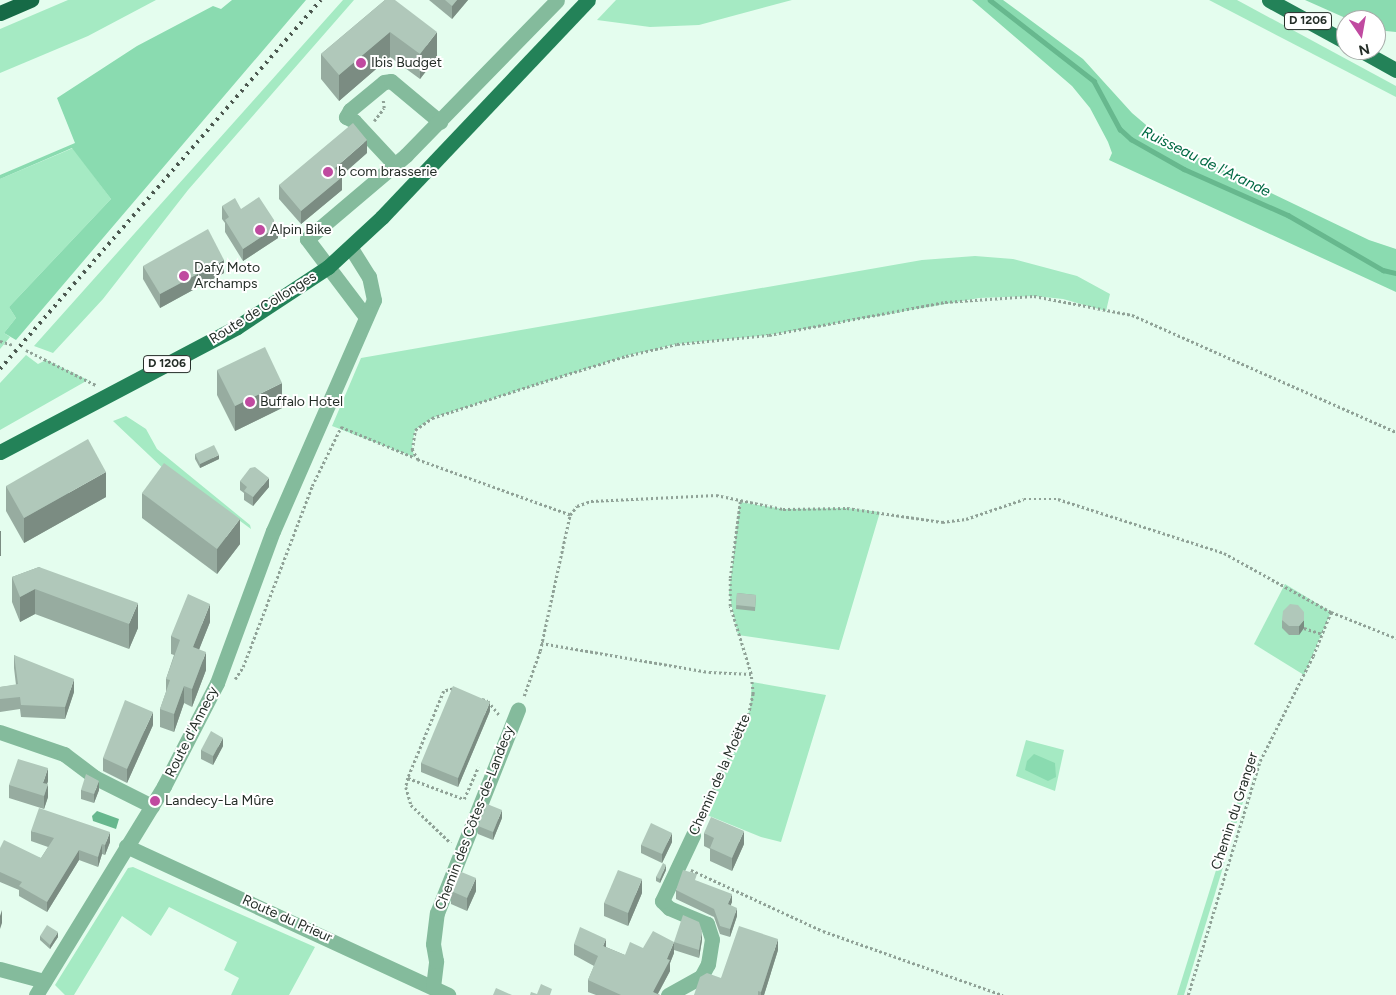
<!DOCTYPE html>
<meta charset="utf-8">
<style>
body{margin:0}
#map{position:relative;width:1396px;height:995px;overflow:hidden;background:#e4fdee;font-family:Figtree,sans-serif}
div>[style]{position:absolute}
.green>*{inset:0;background:#a5eac3}
.forest>*{inset:0;background:#8adbb0}
.water>*{inset:0;background:#67b88e}
.stream>*{height:4.5px;margin:-2.25px;padding:0 2.25px;transform-origin:2.25px;border-radius:2.25px;background:#67b88e}
.path>*{height:2.5px;margin-top:-1.25px;transform-origin:0;background:repeating-linear-gradient(90deg,#90a297 0 2.5px,transparent 0 5px)}
.minor>*{height:15px;margin:-7.5px;padding:0 7.5px;transform-origin:7.5px;border-radius:7.5px;background:#84bb9c}
.major>*{height:15px;margin:-7.5px;padding:0 7.5px;transform-origin:7.5px;border-radius:7.5px;background:#238258}
.highway>*{height:15px;margin:-7.5px;padding:0 7.5px;transform-origin:7.5px;border-radius:7.5px;background:#166a46}
.rail>*{height:4px;margin-top:-2px;transform-origin:0;background:repeating-linear-gradient(90deg,#4c5850 0 2.5px,transparent 0 7.5px)}
.wall>*{inset:0;background:#97aca0}
.shaded-wall>*{inset:0;background:#7b8c82}
.building>*{inset:0;background:#b0c8ba}
.dots>*{width:14px;height:14px;translate:-50% -50%;box-sizing:border-box;border:2px solid #fff;border-radius:50%}
span{translate:-50% -50%;white-space:nowrap;text-align:center;line-height:1.15;-webkit-text-stroke:4px #fff;paint-order:stroke}
.shield-label span{padding:1px 4px;background:#fff;border:1px solid;border-radius:4px;-webkit-text-stroke-width:0}
.shield-label{font-size:12px;color:#252e28;font-weight:700}
.poi-label{font-size:14px;color:#252e28}
.left{translate:0 -50%;text-align:left}
.street-label{font-size:14px;color:#252e28}
.water-label{font-size:15px;color:#006943;font-style:italic}
.north{position:absolute;left:1336px;top:10px;width:50px;height:50px;box-sizing:border-box;background:#fff;border:1px solid #a8aba9;border-radius:50%;rotate:168deg;font-size:14px;font-weight:700;line-height:20px;text-align:center;color:#252e28}
.north::after{content:'';display:block;margin:auto;width:18px;height:22px;background:#c04aa0;clip-path:polygon(50% 0,100% 100%,50% 72%,0 100%)}
</style>
<div id="map">
<div class="green">
<div style="clip-path:polygon(68px 0,156px 0,88px 36px,0 73px,0 29px)"></div>
<div style="clip-path:polygon(343px 0,354px 0,188px 190px,103px 299px,53px 353px,34px 346px)"></div>
<div style="clip-path:polygon(616px 0,792px 0,699px 25px,650px 27px,597px 20px)"></div>
<div style="clip-path:polygon(1209px 0,1237px 0,1396px 86px,1396px 97px)"></div>
<div style="clip-path:polygon(73px 148px,111px 199px,9px 307px,16px 318px,4px 333px,10px 337px,0 349px,0 179px)"></div>
<div style="clip-path:polygon(975px 256px,1013px 259px,1077px 276px,1110px 294px,1106px 311px,1063px 299px,1034px 296px,979px 298px,769px 335px,677px 344px,626px 356px,432px 418px,415px 430px,412px 445px,414px 457px,332px 426px,361px 358px,922px 260px)"></div>
<div style="clip-path:polygon(26px 355px,38px 364px,46px 360px,88px 380px,0 430px,0 383px)"></div>
<div style="clip-path:polygon(126px 416px,146px 429px,157px 449px,250px 525px,251px 529px,183px 479px,168px 473px,113px 421px)"></div>
<div style="clip-path:polygon(740px 502px,783px 509px,847px 508px,880px 512px,839px 650px,738px 635px,729px 593px)"></div>
<div style="clip-path:polygon(1285px 584px,1331px 612px,1304px 675px,1254px 644px)"></div>
<div style="clip-path:polygon(752px 682px,826px 695px,781px 842px,761px 837px,702px 813px,750px 709px)"></div>
<div style="clip-path:polygon(1026px 740px,1064px 750px,1055px 791px,1016px 776px)"></div>
<div style="clip-path:polygon(1250px 779px,1184px 995px,1177px 995px,1242px 787px)"></div>
<div style="clip-path:polygon(133px 867px,315px 947px,289px 995px,231px 995px,239px 978px,224px 970px,237px 942px,169px 907px,151px 936px,122px 916px,74px 995px,65px 995px,55px 985px,128px 868px)"></div>
</div>
<div class="forest">
<div style="clip-path:polygon(232px 0,306px 0,16px 340px,4px 333px,16px 318px,9px 307px,111px 199px,72px 148px,0 179px,0 175px,75px 143px,57px 98px,137px 46px,213px 6px,221px 9px)"></div>
<div style="clip-path:polygon(972px 0,1003px 0,1083px 59px,1132px 113px,1159px 136px,1188px 153px,1369px 240px,1396px 249px,1396px 292px,1109px 160px,1112px 153px,1108px 142px,1090px 108px,1072px 86px)"></div>
<div style="clip-path:polygon(1305px 0,1396px 0,1396px 32px,1376px 30px,1376px 20px,1350px 20px)"></div>
<div style="clip-path:polygon(1034px 754px,1055px 763px,1056px 777px,1048px 781px,1025px 770px,1027px 761px)"></div>
</div>
<div class="water">
<div style="clip-path:polygon(97px 811px,119px 819px,116px 829px,93px 821px,92px 816px)"></div>
</div>
<div class="stream">
<div style="left:990px;top:0;width:132px;rotate:37.9deg"></div>
<div style="left:1094px;top:81px;width:55px;rotate:61.6deg"></div>
<div style="left:1120px;top:129px;width:15px;rotate:42deg"></div>
<div style="left:1131px;top:139px;width:61px;rotate:29.5deg"></div>
<div style="left:1184px;top:169px;width:114px;rotate:23.9deg"></div>
<div style="left:1288px;top:215px;width:110px;rotate:30.1deg"></div>
<div style="left:1383px;top:270px;width:13px;rotate:13deg"></div>
</div>
<div class="path">
<div style="left:374px;top:121px;width:16px;rotate:-52deg"></div>
<div style="left:384px;top:108px;width:8px;rotate:-97deg"></div>
<div style="left:0;top:341px;width:14px;rotate:17deg"></div>
<div style="left:26px;top:350px;width:78px;rotate:26.6deg"></div>
<div style="left:570px;top:515px;width:162px;rotate:-160.1deg"></div>
<div style="left:418px;top:460px;width:12px;rotate:-121deg"></div>
<div style="left:412px;top:450px;width:20px;rotate:-81deg"></div>
<div style="left:415px;top:430px;width:21px;rotate:-35deg"></div>
<div style="left:432px;top:418px;width:109px;rotate:-18.1deg"></div>
<div style="left:536px;top:384px;width:94px;rotate:-17.3deg"></div>
<div style="left:626px;top:356px;width:52px;rotate:-13.2deg"></div>
<div style="left:677px;top:344px;width:92px;rotate:-5.6deg"></div>
<div style="left:769px;top:335px;width:179px;rotate:-10.6deg"></div>
<div style="left:945px;top:302px;width:89px;rotate:-3.9deg"></div>
<div style="left:1034px;top:296px;width:100px;rotate:11deg"></div>
<div style="left:1132px;top:315px;width:289px;rotate:23.9deg"></div>
<div style="left:1304px;top:628px;width:19px;rotate:18deg"></div>
<div style="left:541px;top:643px;width:170px;rotate:9.8deg"></div>
<div style="left:709px;top:672px;width:42px;rotate:2.7deg"></div>
<div style="left:235px;top:679px;width:14px;rotate:-56deg"></div>
<div style="left:243px;top:667px;width:194px;rotate:-69.1deg"></div>
<div style="left:312px;top:486px;width:66px;rotate:-63.8deg"></div>
<div style="left:341px;top:427px;width:78px;rotate:22.6deg"></div>
<div style="left:453px;top:689px;width:9px;rotate:167deg"></div>
<div style="left:444px;top:691px;width:94px;rotate:112.5deg"></div>
<div style="left:408px;top:778px;width:60px;rotate:20.6deg"></div>
<div style="left:524px;top:696px;width:48px;rotate:-70.4deg"></div>
<div style="left:540px;top:651px;width:139px;rotate:-77.6deg"></div>
<div style="left:570px;top:515px;width:11px;rotate:-52deg"></div>
<div style="left:577px;top:506px;width:15px;rotate:-20deg"></div>
<div style="left:591px;top:501px;width:125px;rotate:-2.7deg"></div>
<div style="left:716px;top:495px;width:68px;rotate:11.8deg"></div>
<div style="left:783px;top:509px;width:64px;rotate:-0.9deg"></div>
<div style="left:847px;top:508px;width:96px;rotate:8.4deg"></div>
<div style="left:942px;top:522px;width:24px;rotate:-7deg"></div>
<div style="left:966px;top:519px;width:61px;rotate:-19deg"></div>
<div style="left:1024px;top:499px;width:34px"></div>
<div style="left:1058px;top:499px;width:175px;rotate:18deg"></div>
<div style="left:1224px;top:553px;width:122px;rotate:28.9deg"></div>
<div style="left:1331px;top:612px;width:70px;rotate:21.8deg"></div>
<div style="left:482px;top:699px;width:6px;rotate:18deg"></div>
<div style="left:488px;top:701px;width:19px;rotate:51deg"></div>
<div style="left:408px;top:778px;width:9px;rotate:103deg"></div>
<div style="left:406px;top:787px;width:19px;rotate:74deg"></div>
<div style="left:411px;top:805px;width:55px;rotate:43.5deg"></div>
<div style="left:464px;top:799px;width:35px;rotate:-66deg"></div>
<div style="left:698px;top:822px;width:118px;rotate:-65deg"></div>
<div style="left:748px;top:715px;width:22px;rotate:-77deg"></div>
<div style="left:753px;top:694px;width:20px;rotate:-96deg"></div>
<div style="left:751px;top:674px;width:71px;rotate:-107.2deg"></div>
<div style="left:730px;top:606px;width:28px;rotate:-90deg"></div>
<div style="left:730px;top:578px;width:77px;rotate:-82.5deg"></div>
<div style="left:691px;top:870px;width:145px;rotate:24.8deg"></div>
<div style="left:823px;top:931px;width:191px;rotate:19.6deg"></div>
<div style="left:1188px;top:995px;width:245px;rotate:-72.9deg"></div>
<div style="left:1260px;top:761px;width:118px;rotate:-63.2deg"></div>
<div style="left:1313px;top:656px;width:48px;rotate:-67.8deg"></div>
</div>
<div class="minor">
<div style="left:395px;top:165px;width:60px;rotate:-133deg"></div>
<div style="left:354px;top:121px;width:9px;rotate:-153deg"></div>
<div style="left:346px;top:117px;width:8px;rotate:-60deg"></div>
<div style="left:350px;top:110px;width:44px;rotate:-39.5deg"></div>
<div style="left:384px;top:82px;width:7px;rotate:-8deg"></div>
<div style="left:391px;top:81px;width:64px;rotate:39.9deg"></div>
<div style="left:366px;top:317px;width:98px;rotate:-127.1deg"></div>
<div style="left:307px;top:239px;width:130px;rotate:-40.3deg"></div>
<div style="left:406px;top:155px;width:216px;rotate:-45.7deg"></div>
<div style="left:0;top:732px;width:68px;rotate:19deg"></div>
<div style="left:64px;top:754px;width:38px;rotate:37deg"></div>
<div style="left:94px;top:777px;width:65px;rotate:26.6deg"></div>
<div style="left:126px;top:846px;width:355px;rotate:24.8deg"></div>
<div style="left:0;top:969px;width:46px;rotate:15.3deg"></div>
<div style="left:433px;top:987px;width:26px;rotate:-83deg"></div>
<div style="left:436px;top:961px;width:17px;rotate:-100deg"></div>
<div style="left:433px;top:944px;width:31px;rotate:-83deg"></div>
<div style="left:437px;top:913px;width:219px;rotate:-68.3deg"></div>
<div style="left:36px;top:995px;width:245px;rotate:-58.5deg"></div>
<div style="left:164px;top:786px;width:116px;rotate:-62.8deg"></div>
<div style="left:217px;top:683px;width:162px;rotate:-69.8deg"></div>
<div style="left:273px;top:531px;width:252px;rotate:-66.4deg"></div>
<div style="left:374px;top:300px;width:24px;rotate:-102deg"></div>
<div style="left:369px;top:277px;width:34px;rotate:-122deg"></div>
<div style="left:668px;top:995px;width:38px;rotate:-29deg"></div>
<div style="left:701px;top:977px;width:15px;rotate:-62deg"></div>
<div style="left:708px;top:964px;width:25px;rotate:-81deg"></div>
<div style="left:712px;top:939px;width:16px;rotate:-108deg"></div>
<div style="left:707px;top:924px;width:41px;rotate:-157.2deg"></div>
<div style="left:669px;top:908px;width:10px;rotate:-135deg"></div>
<div style="left:662px;top:901px;width:73px;rotate:-64.8deg"></div>
</div>
<div class="major">
<div style="left:1269px;top:0;width:88px;rotate:28.6deg"></div>
<div style="left:1360px;top:50px;width:41px;rotate:29.1deg"></div>
<div style="left:0;top:452px;width:268px;rotate:-27.8deg"></div>
<div style="left:237px;top:327px;width:109px;rotate:-33.4deg"></div>
<div style="left:328px;top:267px;width:74px;rotate:-42.8deg"></div>
<div style="left:382px;top:217px;width:299px;rotate:-46.5deg"></div>
</div>
<div class="highway">
<div style="left:0;top:13px;width:34px;rotate:-23deg"></div>
</div>
<div class="rail">
<div style="left:0;top:369px;width:489px;rotate:-49deg"></div>
</div>
<div class="wall">
<div style="clip-path:polygon(385px 0,437px 57px,420px 79px,390px 57px,339px 101px,321px 79px,321px 54px)"></div>
<div style="clip-path:polygon(429px 0,468px 0,452px 19px)"></div>
<div style="clip-path:polygon(367px 153px,341px 176px,342px 190px,301px 224px,279px 199px,279px 185px)"></div>
<div style="clip-path:polygon(222px 206px,241px 209px,278px 238px,243px 261px,225px 232px,225px 223px,222px 219px)"></div>
<div style="clip-path:polygon(143px 266px,224px 273px,160px 308px,143px 279px)"></div>
<div style="clip-path:polygon(217px 370px,282px 408px,235px 431px,217px 395px)"></div>
<div style="clip-path:polygon(195px 454px,219px 459px,200px 468px,195px 459px)"></div>
<div style="clip-path:polygon(240px 481px,269px 487px,253px 506px,244px 500px,244px 493px,240px 490px)"></div>
<div style="clip-path:polygon(6px 486px,106px 497px,24px 543px,6px 511px)"></div>
<div style="clip-path:polygon(142px 493px,240px 544px,217px 574px,142px 518px)"></div>
<div style="clip-path:polygon(39px 567px,138px 628px,129px 649px,35px 614px,20px 622px,12px 602px,12px 577px)"></div>
<div style="clip-path:polygon(737px 593px,756px 595px,755px 611px,736px 609px)"></div>
<div style="clip-path:polygon(1282px 620px,1304px 628px,1299px 635px,1289px 635px,1282px 628px)"></div>
<div style="clip-path:polygon(210px 622px,199px 649px,206px 670px,192px 707px,184px 703px,174px 732px,160px 727px,160px 709px,166px 692px,166px 679px,174px 655px,171px 654px,171px 636px)"></div>
<div style="clip-path:polygon(14px 655px,74px 692px,65px 719px,21px 717px,20px 709px,0 712px,0 687px,16px 685px,14px 668px)"></div>
<div style="clip-path:polygon(490px 711px,458px 787px,421px 772px,421px 763px)"></div>
<div style="clip-path:polygon(153px 725px,127px 783px,103px 771px,103px 758px)"></div>
<div style="clip-path:polygon(223px 746px,213px 765px,201px 759px,201px 750px)"></div>
<div style="clip-path:polygon(48px 781px,47px 784px,48px 797px,44px 809px,9px 798px,9px 785px)"></div>
<div style="clip-path:polygon(81px 790px,99px 790px,94px 803px,81px 799px)"></div>
<div style="clip-path:polygon(502px 818px,493px 840px,478px 834px,478px 826px)"></div>
<div style="clip-path:polygon(31px 831px,110px 842px,105px 855px,102px 854px,98px 867px,79px 860px,47px 912px,19px 896px,19px 890px,0 882px,0 848px,41px 858px,48px 847px,31px 841px)"></div>
<div style="clip-path:polygon(704px 833px,744px 844px,732px 871px,710px 861px,710px 849px,704px 846px)"></div>
<div style="clip-path:polygon(672px 842px,662px 863px,641px 853px,641px 845px)"></div>
<div style="clip-path:polygon(666px 870px,660px 883px,656px 881px,656px 877px)"></div>
<div style="clip-path:polygon(697px 881px,732px 902px,730px 905px,737px 916px,730px 937px,720px 934px,714px 917px,676px 899px,676px 890px)"></div>
<div style="clip-path:polygon(451px 891px,476px 891px,467px 911px,451px 904px)"></div>
<div style="clip-path:polygon(642px 893px,628px 926px,604px 916px,604px 903px)"></div>
<div style="clip-path:polygon(40px 936px,58px 937px,50px 949px,40px 940px)"></div>
<div style="clip-path:polygon(702px 940px,699px 958px,674px 950px,674px 942px)"></div>
<div style="clip-path:polygon(574px 944px,606px 947px,625px 955px,643px 948px,674px 953px,670px 963px,670px 971px,658px 994px,660px 995px,596px 995px,588px 992px,588px 980px,594px 966px,574px 955px)"></div>
<div style="clip-path:polygon(778px 950px,764px 995px,694px 995px,721px 978px)"></div>
</div>
<div class="shaded-wall">
<div style="clip-path:polygon(457px 0,468px 0,452px 19px,452px 6px)"></div>
<div style="clip-path:polygon(390px 32px,390px 57px,339px 101px,339px 75px)"></div>
<div style="clip-path:polygon(437px 32px,437px 57px,420px 79px,420px 54px)"></div>
<div style="clip-path:polygon(367px 140px,367px 153px,335px 181px,335px 168px)"></div>
<div style="clip-path:polygon(342px 177px,342px 190px,301px 224px,301px 211px)"></div>
<div style="clip-path:polygon(278px 226px,278px 238px,243px 261px,243px 249px)"></div>
<div style="clip-path:polygon(224px 260px,224px 273px,160px 308px,160px 294px)"></div>
<div style="clip-path:polygon(282px 383px,282px 408px,235px 431px,235px 406px)"></div>
<div style="clip-path:polygon(219px 455px,219px 459px,200px 468px,200px 464px)"></div>
<div style="clip-path:polygon(106px 472px,106px 497px,24px 543px,24px 518px)"></div>
<div style="clip-path:polygon(269px 478px,269px 487px,253px 506px,253px 497px)"></div>
<div style="clip-path:polygon(240px 519px,240px 544px,217px 574px,217px 549px)"></div>
<div style="clip-path:polygon(0 531px,1px 531px,1px 556px,0 556px)"></div>
<div style="clip-path:polygon(35px 589px,35px 614px,20px 622px,20px 597px)"></div>
<div style="clip-path:polygon(138px 603px,138px 628px,129px 649px,129px 624px)"></div>
<div style="clip-path:polygon(210px 604px,210px 622px,193px 665px,193px 647px)"></div>
<div style="clip-path:polygon(1304px 620px,1304px 628px,1299px 635px,1299px 626px)"></div>
<div style="clip-path:polygon(206px 652px,206px 670px,192px 707px,192px 689px)"></div>
<div style="clip-path:polygon(74px 679px,74px 692px,65px 719px,65px 707px)"></div>
<div style="clip-path:polygon(184px 686px,184px 703px,174px 732px,174px 714px)"></div>
<div style="clip-path:polygon(490px 702px,490px 711px,458px 787px,458px 778px)"></div>
<div style="clip-path:polygon(153px 712px,153px 725px,127px 783px,127px 769px)"></div>
<div style="clip-path:polygon(223px 738px,223px 746px,213px 765px,213px 756px)"></div>
<div style="clip-path:polygon(48px 768px,48px 781px,43px 796px,43px 783px)"></div>
<div style="clip-path:polygon(99px 781px,99px 790px,94px 803px,94px 794px)"></div>
<div style="clip-path:polygon(48px 784px,48px 797px,44px 809px,44px 796px)"></div>
<div style="clip-path:polygon(502px 810px,502px 818px,493px 840px,493px 832px)"></div>
<div style="clip-path:polygon(744px 831px,744px 844px,732px 871px,732px 858px)"></div>
<div style="clip-path:polygon(110px 832px,110px 842px,105px 855px,105px 845px)"></div>
<div style="clip-path:polygon(672px 833px,672px 842px,662px 863px,662px 854px)"></div>
<div style="clip-path:polygon(102px 844px,102px 854px,98px 867px,98px 857px)"></div>
<div style="clip-path:polygon(79px 850px,79px 860px,47px 912px,47px 902px)"></div>
<div style="clip-path:polygon(666px 865px,666px 870px,660px 883px,660px 879px)"></div>
<div style="clip-path:polygon(476px 878px,476px 891px,467px 911px,467px 898px)"></div>
<div style="clip-path:polygon(642px 879px,642px 893px,628px 926px,628px 913px)"></div>
<div style="clip-path:polygon(732px 894px,732px 902px,728px 913px,728px 904px)"></div>
<div style="clip-path:polygon(737px 908px,737px 916px,730px 937px,730px 929px)"></div>
<div style="clip-path:polygon(2px 910px,2px 923px,0 929px,0 916px)"></div>
<div style="clip-path:polygon(702px 931px,702px 940px,699px 958px,699px 950px)"></div>
<div style="clip-path:polygon(58px 932px,58px 937px,50px 949px,50px 945px)"></div>
<div style="clip-path:polygon(606px 939px,606px 950px,603px 946px)"></div>
<div style="clip-path:polygon(778px 939px,778px 950px,764px 995px,761px 995px,761px 992px)"></div>
<div style="clip-path:polygon(674px 942px,674px 953px,670px 963px,670px 971px,657px 995px,653px 992px)"></div>
</div>
<div class="building">
<div style="clip-path:polygon(385px 0,395px 0,437px 32px,420px 54px,390px 32px,339px 75px,321px 54px)"></div>
<div style="clip-path:polygon(445px 0,457px 0,452px 6px)"></div>
<div style="clip-path:polygon(353px 123px,367px 140px,335px 168px,342px 177px,301px 211px,279px 185px)"></div>
<div style="clip-path:polygon(259px 197px,278px 226px,243px 249px,225px 220px,229px 217px,222px 206px,235px 198px,241px 209px)"></div>
<div style="clip-path:polygon(208px 229px,224px 260px,160px 294px,143px 266px)"></div>
<div style="clip-path:polygon(265px 347px,282px 383px,235px 406px,217px 370px)"></div>
<div style="clip-path:polygon(88px 439px,106px 472px,24px 518px,6px 486px)"></div>
<div style="clip-path:polygon(214px 445px,219px 455px,200px 464px,195px 454px)"></div>
<div style="clip-path:polygon(164px 463px,240px 519px,217px 549px,142px 493px)"></div>
<div style="clip-path:polygon(255px 467px,269px 478px,253px 497px,244px 491px,247px 487px,240px 481px,250px 468px)"></div>
<div style="clip-path:polygon(39px 567px,138px 603px,129px 624px,35px 589px,20px 597px,12px 577px)"></div>
<div style="clip-path:polygon(737px 593px,756px 595px,755px 607px,736px 605px)"></div>
<div style="clip-path:polygon(188px 594px,210px 604px,193px 647px,206px 652px,192px 689px,184px 686px,174px 714px,160px 709px,170px 680px,166px 679px,180px 640px,171px 636px)"></div>
<div style="clip-path:polygon(1290px 604px,1298px 605px,1304px 612px,1304px 620px,1299px 626px,1289px 626px,1282px 620px,1283px 611px)"></div>
<div style="clip-path:polygon(14px 655px,74px 679px,65px 707px,21px 705px,20px 697px,0 699px,0 687px,18px 684px)"></div>
<div style="clip-path:polygon(453px 686px,490px 702px,458px 778px,421px 763px)"></div>
<div style="clip-path:polygon(125px 700px,153px 712px,127px 769px,103px 758px)"></div>
<div style="clip-path:polygon(211px 731px,223px 738px,213px 756px,201px 750px)"></div>
<div style="clip-path:polygon(18px 759px,48px 768px,43px 783px,48px 784px,44px 796px,9px 785px)"></div>
<div style="clip-path:polygon(86px 774px,99px 781px,94px 794px,81px 790px)"></div>
<div style="clip-path:polygon(487px 804px,502px 810px,493px 832px,478px 826px)"></div>
<div style="clip-path:polygon(39px 808px,110px 832px,105px 845px,102px 844px,98px 857px,79px 850px,47px 902px,19px 886px,22px 882px,0 872px,0 848px,4px 840px,41px 858px,54px 838px,31px 831px)"></div>
<div style="clip-path:polygon(711px 817px,744px 831px,732px 858px,710px 848px,714px 838px,704px 833px)"></div>
<div style="clip-path:polygon(651px 823px,672px 833px,662px 854px,641px 845px)"></div>
<div style="clip-path:polygon(663px 863px,666px 865px,660px 879px,656px 877px)"></div>
<div style="clip-path:polygon(618px 870px,642px 879px,628px 913px,604px 903px)"></div>
<div style="clip-path:polygon(683px 870px,697px 874px,695px 880px,732px 894px,728px 904px,737px 908px,730px 929px,720px 926px,714px 909px,676px 890px)"></div>
<div style="clip-path:polygon(459px 871px,476px 878px,467px 898px,451px 891px)"></div>
<div style="clip-path:polygon(683px 915px,699px 922px,702px 931px,699px 950px,674px 942px)"></div>
<div style="clip-path:polygon(47px 925px,58px 932px,50px 945px,40px 936px)"></div>
<div style="clip-path:polygon(739px 926px,778px 939px,761px 992px,758px 991px,758px 995px,694px 995px,700px 977px,707px 973px,721px 978px)"></div>
<div style="clip-path:polygon(580px 927px,606px 939px,603px 946px,625px 955px,630px 942px,643px 948px,653px 931px,674px 942px,667px 959px,670px 960px,653px 992px,660px 995px,621px 995px,588px 980px,598px 956px,574px 944px)"></div>
<div style="clip-path:polygon(541px 984px,552px 989px,550px 995px,530px 995px,531px 992px,537px 994px)"></div>
<div style="clip-path:polygon(496px 988px,512px 995px,493px 995px)"></div>
</div>
<div class="dots">
<div style="left:361px;top:63px;background:#c04aa0"></div>
<div style="left:328px;top:172px;background:#c04aa0"></div>
<div style="left:260px;top:230px;background:#c04aa0"></div>
<div style="left:184px;top:276px;background:#c04aa0"></div>
<div style="left:250px;top:402px;background:#c04aa0"></div>
<div style="left:155px;top:801px;background:#c04aa0"></div>
</div>
<div class="shield-label">
<span style="left:1308px;top:21px">D 1206</span>
<span style="left:167px;top:364px">D 1206</span>
</div>
<div class="poi-label">
<span class="left" style="left:371px;top:63px">Ibis Budget</span>
<span class="left" style="left:338px;top:172px">b com brasserie</span>
<span class="left" style="left:270px;top:230px">Alpin Bike</span>
<span class="left" style="left:194px;top:276px">Dafy Moto<br>Archamps</span>
<span class="left" style="left:260px;top:402px">Buffalo Hotel</span>
<span class="left" style="left:165px;top:801px">Landecy-La Mûre</span>
</div>
<div class="street-label">
<span style="left:263px;top:308px;rotate:-32deg">Route de Collonges</span>
<span style="left:192px;top:732px;rotate:-63deg">Route d'Annecy</span>
<span style="left:720px;top:775px;rotate:-66deg">Chemin de la Moëtte</span>
<span style="left:1235px;top:811px;rotate:-72deg">Chemin du Granger</span>
<span style="left:475px;top:818px;rotate:-69deg">Chemin des Côtes-de-Landecy</span>
<span style="left:287px;top:919px;rotate:24deg">Route du Prieur</span>
</div>
<div class="water-label">
<span style="left:1206px;top:162px;rotate:26deg">Ruisseau de l'Arande</span>
</div>
<div class="north">N</div>
</div>
